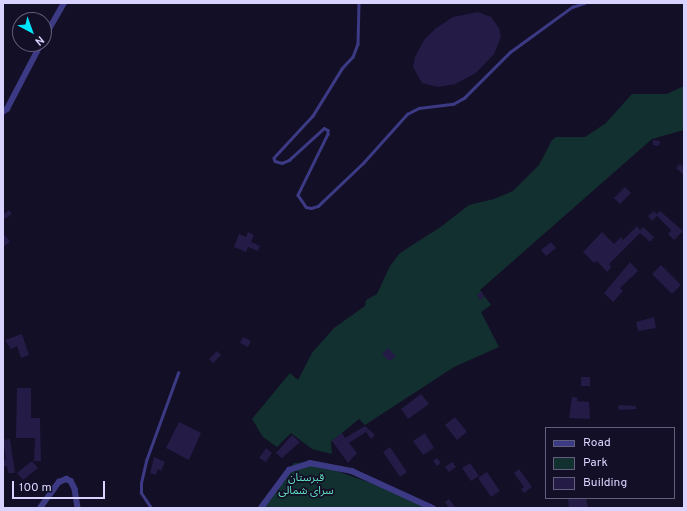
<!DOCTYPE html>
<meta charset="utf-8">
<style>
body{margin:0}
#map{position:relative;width:687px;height:511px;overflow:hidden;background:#130f26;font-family:Overpass,"Noto Sans Arabic",sans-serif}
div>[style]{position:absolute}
.green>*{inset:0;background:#12302f}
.building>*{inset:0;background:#241b47}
.lane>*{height:2.5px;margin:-1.25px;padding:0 1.25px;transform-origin:1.25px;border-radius:1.25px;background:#3d3a85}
.street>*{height:5.5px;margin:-2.75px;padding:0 2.75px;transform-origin:2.75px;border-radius:2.75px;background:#3d3a85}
span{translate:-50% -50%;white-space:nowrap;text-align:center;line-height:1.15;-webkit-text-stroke:3.5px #130f26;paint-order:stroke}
.park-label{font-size:11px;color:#5fe0c0}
.frame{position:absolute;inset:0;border:4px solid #d9d4ff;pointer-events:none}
.legend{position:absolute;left:545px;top:427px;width:130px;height:72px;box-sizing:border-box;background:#130f26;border:1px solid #625e7d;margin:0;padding:5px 7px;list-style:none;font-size:12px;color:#d9d4ff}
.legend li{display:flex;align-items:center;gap:8px;height:20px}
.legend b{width:20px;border:1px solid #625e7d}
.north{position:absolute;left:12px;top:12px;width:40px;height:40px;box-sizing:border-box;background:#130f26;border:1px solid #625e7d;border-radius:50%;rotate:139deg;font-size:11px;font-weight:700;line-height:16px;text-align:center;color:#d9d4ff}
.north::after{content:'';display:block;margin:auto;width:14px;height:18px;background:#00e5ff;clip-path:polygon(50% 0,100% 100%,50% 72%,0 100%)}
.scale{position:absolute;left:12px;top:481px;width:93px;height:18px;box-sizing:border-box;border:2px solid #d9d4ff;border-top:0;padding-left:5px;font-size:12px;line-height:14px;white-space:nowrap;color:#d9d4ff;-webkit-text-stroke:3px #130f26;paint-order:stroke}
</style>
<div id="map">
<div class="green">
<div style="clip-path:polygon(684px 86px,684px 130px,652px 139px,480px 290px,491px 305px,481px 312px,499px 347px,454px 367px,365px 425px,359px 419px,331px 442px,332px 454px,312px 449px,291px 433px,277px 447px,263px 437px,252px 419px,290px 373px,298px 380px,312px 353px,334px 328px,365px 306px,366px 300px,377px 294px,390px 266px,400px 253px,442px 226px,469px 205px,494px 199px,513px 191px,539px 165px,552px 140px,556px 137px,585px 137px,606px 123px,632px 94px,667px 94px)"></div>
<div style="clip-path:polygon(311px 462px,371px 483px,427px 508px,259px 508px,294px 463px)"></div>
</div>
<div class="building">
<div style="clip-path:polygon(478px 12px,491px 17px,499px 28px,501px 37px,494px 54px,476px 73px,455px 84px,438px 87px,422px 83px,413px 67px,415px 57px,424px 40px,435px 29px,453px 17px)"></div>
<div style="clip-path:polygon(653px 140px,660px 141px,659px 146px,653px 145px)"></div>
<div style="clip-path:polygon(680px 164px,684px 168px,684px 175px,676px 168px)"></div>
<div style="clip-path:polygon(625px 187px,631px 193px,620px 204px,614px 198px)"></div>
<div style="clip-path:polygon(9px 210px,12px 214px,3px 220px,3px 215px)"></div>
<div style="clip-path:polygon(654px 211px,657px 214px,660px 211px,683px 231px,674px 240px,668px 234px,671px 230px,657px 216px,652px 221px,648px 216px)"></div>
<div style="clip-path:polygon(637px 226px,640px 230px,643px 227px,654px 237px,650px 242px,640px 233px,609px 264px,611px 267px,607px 272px,597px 261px,594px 263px,583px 252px,602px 232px,614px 244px,621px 237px,623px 240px)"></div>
<div style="clip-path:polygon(248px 232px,254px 235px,251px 242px,260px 246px,258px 251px,248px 247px,246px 252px,234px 247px,239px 234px,246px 237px)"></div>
<div style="clip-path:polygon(3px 233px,10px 242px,3px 247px)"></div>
<div style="clip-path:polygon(551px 242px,556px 248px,546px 256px,541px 250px)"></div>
<div style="clip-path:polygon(630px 262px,638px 271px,620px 288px,623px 291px,613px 302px,604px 293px)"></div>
<div style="clip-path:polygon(661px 265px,681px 285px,672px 294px,652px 274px)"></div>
<div style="clip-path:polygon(482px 292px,484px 297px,480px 300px,477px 295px)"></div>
<div style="clip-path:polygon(654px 317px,656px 328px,638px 331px,636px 322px)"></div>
<div style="clip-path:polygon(22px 334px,29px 355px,21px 358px,17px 346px,11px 349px,5px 340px)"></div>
<div style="clip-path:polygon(243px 337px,251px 341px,248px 347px,240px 343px)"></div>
<div style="clip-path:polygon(388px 348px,396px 357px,389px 361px,382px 354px)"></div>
<div style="clip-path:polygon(217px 351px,221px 355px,213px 363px,209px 359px)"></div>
<div style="clip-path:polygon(581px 377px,590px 377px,590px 386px,581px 386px)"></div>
<div style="clip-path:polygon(17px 388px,31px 388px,31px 418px,40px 418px,41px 461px,34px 461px,35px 438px,16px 438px)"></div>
<div style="clip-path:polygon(421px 394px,429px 404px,408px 419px,401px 409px)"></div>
<div style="clip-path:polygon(572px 397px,578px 398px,577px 401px,589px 402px,590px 419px,569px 418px)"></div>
<div style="clip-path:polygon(619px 405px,636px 406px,636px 409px,618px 410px)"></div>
<div style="clip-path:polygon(455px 417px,467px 432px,457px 440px,445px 425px)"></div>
<div style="clip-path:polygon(179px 422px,201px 433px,189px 460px,166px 448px)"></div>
<div style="clip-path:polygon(365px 426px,375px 435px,371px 439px,366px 432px,349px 443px,357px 453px,348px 463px,332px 441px,342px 433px,345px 438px)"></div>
<div style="clip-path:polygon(425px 433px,434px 448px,423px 455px,413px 441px)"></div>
<div style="clip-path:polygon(292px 435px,300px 442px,282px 458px,276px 453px)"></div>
<div style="clip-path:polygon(10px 439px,15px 473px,8px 473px,7px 466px,3px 467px,3px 460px,6px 459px,3px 440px)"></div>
<div style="clip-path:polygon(390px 447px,407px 472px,400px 477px,383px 452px)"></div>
<div style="clip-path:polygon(266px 448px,272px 453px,266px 462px,259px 458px)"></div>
<div style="clip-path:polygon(154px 457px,165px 462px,161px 471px,158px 469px,156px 475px,150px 473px)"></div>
<div style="clip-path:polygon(437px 458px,441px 463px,437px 466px,433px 461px)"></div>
<div style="clip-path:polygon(32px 461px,38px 468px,23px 480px,17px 473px)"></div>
<div style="clip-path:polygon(452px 462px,456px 467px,449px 472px,445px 467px)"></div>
<div style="clip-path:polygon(470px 463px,479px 476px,471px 481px,462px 468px)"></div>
<div style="clip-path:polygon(519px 469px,532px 487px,524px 493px,521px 489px,524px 487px,514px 473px)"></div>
<div style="clip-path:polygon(487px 472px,500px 491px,491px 497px,478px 478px)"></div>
<div style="clip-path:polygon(568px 498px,586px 498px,588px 508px,569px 508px)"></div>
<div style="clip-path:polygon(449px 499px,456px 508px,449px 508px,445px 502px)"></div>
</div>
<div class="lane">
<div style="left:359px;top:3px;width:41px;rotate:91.4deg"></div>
<div style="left:358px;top:44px;width:14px;rotate:111deg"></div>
<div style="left:353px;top:57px;width:16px;rotate:133deg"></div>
<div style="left:342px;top:69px;width:55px;rotate:121.7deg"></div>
<div style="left:313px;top:116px;width:57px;rotate:132.9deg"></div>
<div style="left:274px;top:158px;width:3px;rotate:72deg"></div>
<div style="left:275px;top:161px;width:7px;rotate:16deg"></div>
<div style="left:282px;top:163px;width:8px;rotate:-23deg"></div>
<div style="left:289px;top:160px;width:47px;rotate:-42.4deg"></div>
<div style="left:324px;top:128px;width:4px;rotate:27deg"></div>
<div style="left:328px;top:130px;width:4px;rotate:90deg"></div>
<div style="left:328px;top:134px;width:68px;rotate:116.2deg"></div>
<div style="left:298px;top:195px;width:14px;rotate:56deg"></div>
<div style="left:306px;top:207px;width:5px;rotate:11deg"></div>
<div style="left:311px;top:208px;width:7px;rotate:-16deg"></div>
<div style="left:318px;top:206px;width:62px;rotate:-43.7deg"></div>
<div style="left:363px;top:163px;width:66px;rotate:-48.1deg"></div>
<div style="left:407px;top:114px;width:13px;rotate:-27deg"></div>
<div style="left:419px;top:108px;width:34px;rotate:-7deg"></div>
<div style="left:453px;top:104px;width:13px;rotate:-29deg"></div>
<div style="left:464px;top:98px;width:65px;rotate:-45deg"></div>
<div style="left:510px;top:52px;width:77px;rotate:-36deg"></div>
<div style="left:572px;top:7px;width:13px;rotate:-18deg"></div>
<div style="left:151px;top:508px;width:18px;rotate:-124deg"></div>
<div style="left:141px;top:493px;width:10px;rotate:-90deg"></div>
<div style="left:141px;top:483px;width:23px;rotate:-77deg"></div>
<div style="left:146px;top:461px;width:94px;rotate:-70deg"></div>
</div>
<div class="street">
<div style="left:44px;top:38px;width:40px;rotate:-60.3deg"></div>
<div style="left:3px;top:112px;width:5px;rotate:-37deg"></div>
<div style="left:7px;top:109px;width:73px;rotate:-62.4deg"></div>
<div style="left:40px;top:508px;width:32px;rotate:-54deg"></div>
<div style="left:59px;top:482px;width:8px;rotate:-23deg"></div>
<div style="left:66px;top:479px;width:5px;rotate:22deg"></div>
<div style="left:71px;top:481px;width:9px;rotate:63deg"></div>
<div style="left:75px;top:489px;width:19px;rotate:81deg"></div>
<div style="left:261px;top:508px;width:47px;rotate:-53.6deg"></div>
<div style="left:289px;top:470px;width:22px;rotate:-18deg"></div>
<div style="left:310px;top:463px;width:43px;rotate:10.8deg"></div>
<div style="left:352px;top:471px;width:89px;rotate:24.6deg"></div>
</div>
<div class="park-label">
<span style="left:306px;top:485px">قبرستان<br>سرای شمالی</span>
</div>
<div class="frame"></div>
<ul class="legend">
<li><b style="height:5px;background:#3d3a85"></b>Road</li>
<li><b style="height:11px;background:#12302f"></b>Park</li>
<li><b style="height:11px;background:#241b47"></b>Building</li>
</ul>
<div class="north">N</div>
<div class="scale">100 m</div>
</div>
